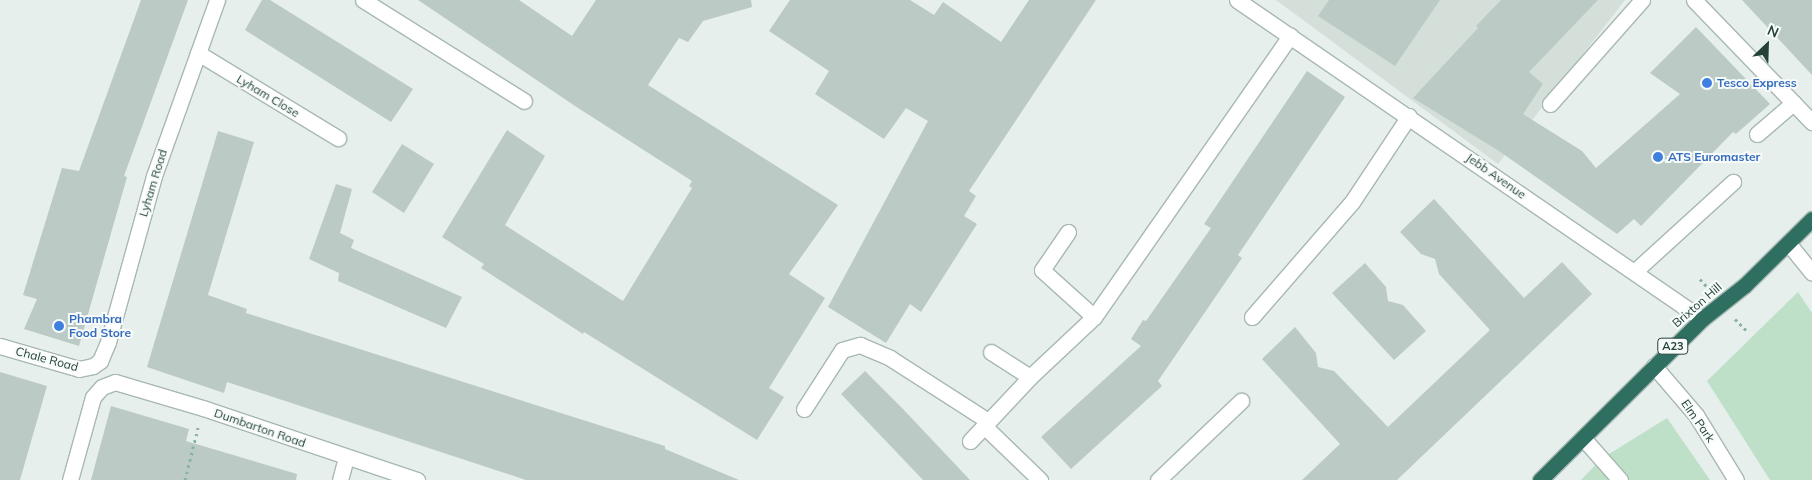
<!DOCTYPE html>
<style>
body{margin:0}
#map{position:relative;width:1812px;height:480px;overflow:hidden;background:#e6efeb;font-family:Mulish,sans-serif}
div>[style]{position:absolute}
.built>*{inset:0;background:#d4dfda}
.green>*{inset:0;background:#bfe0c8}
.building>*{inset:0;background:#bbcac4}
.path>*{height:3px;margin-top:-1.5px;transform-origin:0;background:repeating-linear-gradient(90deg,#86b3a5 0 2.5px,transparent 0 6.5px)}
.roads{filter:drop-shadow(1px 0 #a8b8b2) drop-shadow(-1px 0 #a8b8b2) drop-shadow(0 1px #a8b8b2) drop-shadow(0 -1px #a8b8b2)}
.minor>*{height:15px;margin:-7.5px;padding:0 7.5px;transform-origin:7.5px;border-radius:7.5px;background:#fff}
.highway>*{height:15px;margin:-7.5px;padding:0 7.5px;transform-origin:7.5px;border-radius:7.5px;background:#2f6f62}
.dots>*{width:14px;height:14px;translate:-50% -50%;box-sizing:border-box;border:2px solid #f7fbf9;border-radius:50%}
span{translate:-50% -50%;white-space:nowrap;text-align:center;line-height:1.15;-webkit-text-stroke:4px #f7fbf9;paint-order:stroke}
.shield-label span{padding:1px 4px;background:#f7fbf9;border:1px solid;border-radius:4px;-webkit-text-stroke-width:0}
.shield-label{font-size:11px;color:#24423a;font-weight:700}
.shop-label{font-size:12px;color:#366cbe;font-weight:700}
.left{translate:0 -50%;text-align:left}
.street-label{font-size:12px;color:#24423a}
.north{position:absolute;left:1742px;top:20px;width:50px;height:50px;-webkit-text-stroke:4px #f7fbf9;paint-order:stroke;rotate:24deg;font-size:14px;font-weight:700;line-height:20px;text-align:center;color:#24423a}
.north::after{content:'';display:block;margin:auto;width:18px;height:22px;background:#24423a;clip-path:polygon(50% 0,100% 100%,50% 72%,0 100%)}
</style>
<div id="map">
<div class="built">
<div style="clip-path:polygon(1276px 0,1625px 0,1498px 164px)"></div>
</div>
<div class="green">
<div style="clip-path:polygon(1798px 292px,1812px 313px,1812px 480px,1770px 480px,1707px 381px)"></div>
<div style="clip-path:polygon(1667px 418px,1710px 480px,1581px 480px,1601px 459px)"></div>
</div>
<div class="building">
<div style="clip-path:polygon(141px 0,188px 0,124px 176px,127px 177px,79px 346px,24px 329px,37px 299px,23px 295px,62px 168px,79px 171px)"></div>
<div style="clip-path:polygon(262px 0,270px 0,413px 89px,391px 122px,245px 30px)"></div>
<div style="clip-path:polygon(418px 0,519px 0,572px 36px,596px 0,751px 0,752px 7px,703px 21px,688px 42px,679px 38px,648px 85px,838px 205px,789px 274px,825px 298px,769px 388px,784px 397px,757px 440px,584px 332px,583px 334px,481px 268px,484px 264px,442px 237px,507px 130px,545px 156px,505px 225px,623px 301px,692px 188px,689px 186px,692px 181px,575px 106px)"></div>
<div style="clip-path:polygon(790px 0,910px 0,934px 15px,943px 2px,1001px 42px,1029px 0,1096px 0,969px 191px,976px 196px,964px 216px,977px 224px,921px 312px,910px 304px,886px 343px,828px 307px,928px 121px,906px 108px,884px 139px,815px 94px,829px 71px,769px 31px)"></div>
<div style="clip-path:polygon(1329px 0,1440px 0,1395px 66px,1318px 16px)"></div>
<div style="clip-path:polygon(1501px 0,1598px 0,1529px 72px,1543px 84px,1523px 114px,1582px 151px,1596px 168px,1680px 94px,1650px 73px,1696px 27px,1770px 104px,1736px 134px,1733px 132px,1641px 226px,1634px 219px,1617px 234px,1499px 151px,1413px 98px,1478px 28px,1476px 26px)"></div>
<div style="clip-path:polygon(1742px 0,1812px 0,1812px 75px)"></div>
<div style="clip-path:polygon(1307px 71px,1345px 97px,1238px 255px,1242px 258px,1158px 381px,1162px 386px,1071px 469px,1041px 437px,1141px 346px,1131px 339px,1143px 320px,1146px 321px,1211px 228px,1204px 224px)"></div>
<div style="clip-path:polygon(218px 131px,254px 142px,208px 295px,247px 309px,246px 313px,665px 446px,665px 449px,739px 480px,526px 480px,227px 382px,224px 393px,147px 367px)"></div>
<div style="clip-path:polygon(402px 144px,434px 164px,404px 213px,372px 192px)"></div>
<div style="clip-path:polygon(336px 184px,352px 189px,340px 233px,354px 240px,351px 248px,462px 297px,446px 328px,338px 281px,339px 273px,309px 259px)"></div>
<div style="clip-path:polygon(1434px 199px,1524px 298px,1562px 262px,1592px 294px,1397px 480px,1302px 480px,1340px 444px,1262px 359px,1295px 327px,1316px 353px,1318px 367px,1334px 371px,1388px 427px,1490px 330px,1439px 274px,1435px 259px,1421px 254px,1400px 232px)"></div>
<div style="clip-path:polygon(1365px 263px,1386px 287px,1388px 301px,1403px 305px,1426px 331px,1394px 360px,1332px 293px)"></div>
<div style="clip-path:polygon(865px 371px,903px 409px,970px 480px,923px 480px,841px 394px)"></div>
<div style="clip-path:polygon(0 372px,47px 386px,20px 480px,0 480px)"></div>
<div style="clip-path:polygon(111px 406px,189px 429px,186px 441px,297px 474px,296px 480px,91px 480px)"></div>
</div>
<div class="path">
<div style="left:1700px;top:279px;width:12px;rotate:48deg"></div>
<div style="left:1735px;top:319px;width:17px;rotate:45deg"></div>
<div style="left:185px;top:480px;width:54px;rotate:-76deg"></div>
</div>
<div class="roads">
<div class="minor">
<div style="left:363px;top:0;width:190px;rotate:32.1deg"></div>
<div style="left:1237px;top:0;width:564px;rotate:34.45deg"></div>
<div style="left:1694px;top:0;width:170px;rotate:46deg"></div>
<div style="left:198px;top:53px;width:164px;rotate:31.3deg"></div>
<div style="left:1550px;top:104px;width:139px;rotate:-48.5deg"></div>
<div style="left:1757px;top:134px;width:48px;rotate:-40.7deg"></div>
<div style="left:1068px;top:232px;width:46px;rotate:124.4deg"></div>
<div style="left:1042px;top:270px;width:70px;rotate:42.1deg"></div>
<div style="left:1788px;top:243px;width:38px;rotate:51deg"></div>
<div style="left:1634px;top:272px;width:134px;rotate:-42.3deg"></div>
<div style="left:1252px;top:317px;width:152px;rotate:-49deg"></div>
<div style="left:1352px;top:202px;width:103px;rotate:-56.5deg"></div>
<div style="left:0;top:346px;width:82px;rotate:16.2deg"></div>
<div style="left:79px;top:369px;width:14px;rotate:-12deg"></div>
<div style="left:93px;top:366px;width:9px;rotate:-36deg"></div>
<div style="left:100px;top:361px;width:21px;rotate:-67deg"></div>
<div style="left:108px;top:342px;width:172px;rotate:-74.5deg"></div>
<div style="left:154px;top:176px;width:187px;rotate:-70.3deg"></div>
<div style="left:991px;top:352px;width:46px;rotate:32.7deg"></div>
<div style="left:1654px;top:366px;width:65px;rotate:49.4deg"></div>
<div style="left:1696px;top:415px;width:76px;rotate:58.4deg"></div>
<div style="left:804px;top:409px;width:70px;rotate:-57.2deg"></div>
<div style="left:842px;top:350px;width:19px;rotate:-16deg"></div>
<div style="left:860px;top:345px;width:33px;rotate:23deg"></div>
<div style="left:890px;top:358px;width:117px;rotate:32.7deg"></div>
<div style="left:984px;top:426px;width:78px;rotate:44deg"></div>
<div style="left:1583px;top:438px;width:56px;rotate:48.6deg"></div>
<div style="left:970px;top:441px;width:88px;rotate:-46.8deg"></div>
<div style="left:1030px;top:377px;width:88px;rotate:-43.2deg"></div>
<div style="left:1094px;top:317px;width:343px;rotate:-55.1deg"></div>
<div style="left:70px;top:480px;width:86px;rotate:-74.5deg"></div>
<div style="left:93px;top:397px;width:13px;rotate:-48deg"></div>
<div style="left:102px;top:387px;width:14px;rotate:-21deg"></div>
<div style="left:115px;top:382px;width:92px;rotate:16.5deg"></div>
<div style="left:203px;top:408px;width:226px;rotate:18.6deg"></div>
<div style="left:340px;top:480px;width:23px;rotate:-75deg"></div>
<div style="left:1158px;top:480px;width:115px;rotate:-43.6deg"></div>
</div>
<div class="highway">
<div style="left:1540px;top:480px;width:228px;rotate:-44.8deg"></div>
<div style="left:1702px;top:319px;width:55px;rotate:-38.3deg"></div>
<div style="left:1745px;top:285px;width:94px;rotate:-44.6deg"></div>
</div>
</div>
<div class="dots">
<div style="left:1707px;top:83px;background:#3f7fe0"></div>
<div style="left:1658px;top:157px;background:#3f7fe0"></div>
<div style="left:59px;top:326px;background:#3f7fe0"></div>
</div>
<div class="shield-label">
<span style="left:1673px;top:346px">A23</span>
</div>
<div class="shop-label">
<span class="left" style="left:1717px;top:83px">Tesco Express</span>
<span class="left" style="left:1668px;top:157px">ATS Euromaster</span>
<span class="left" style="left:69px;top:326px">Phambra<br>Food Store</span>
</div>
<div class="street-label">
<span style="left:268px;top:96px;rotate:31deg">Lyham Close</span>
<span style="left:1496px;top:176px;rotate:35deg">Jebb Avenue</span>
<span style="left:153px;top:183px;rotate:-73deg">Lyham Road</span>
<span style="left:1697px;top:305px;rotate:-41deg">Brixton Hill</span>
<span style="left:47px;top:359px;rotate:15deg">Chale Road</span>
<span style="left:1698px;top:421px;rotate:55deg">Elm Park</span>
<span style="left:260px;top:428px;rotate:19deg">Dumbarton Road</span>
</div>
<div class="north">N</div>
</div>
